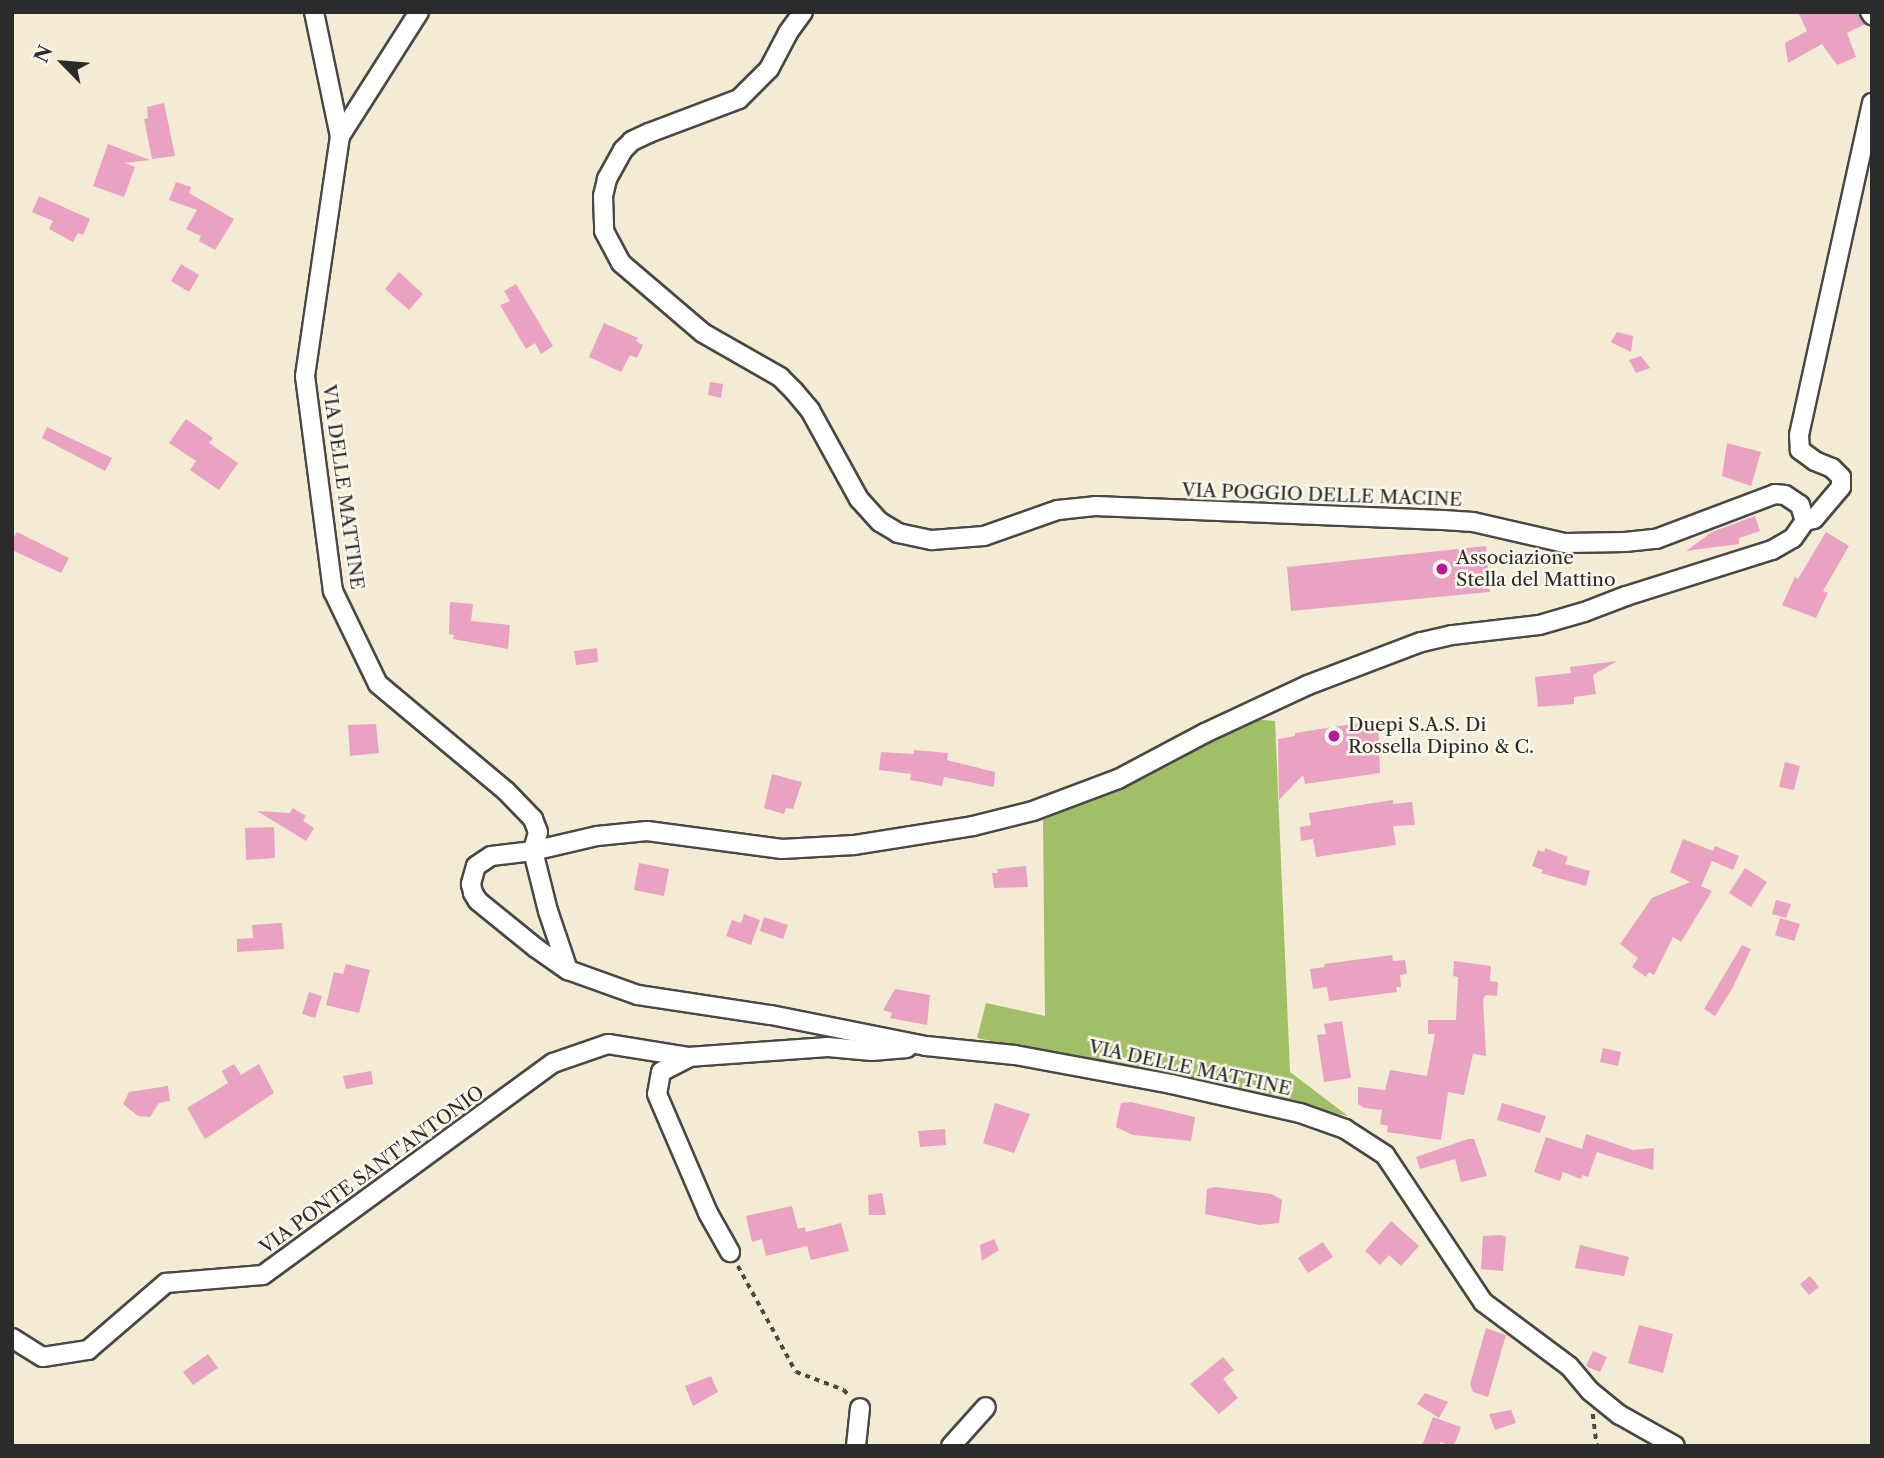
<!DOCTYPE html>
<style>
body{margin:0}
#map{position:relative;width:1884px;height:1458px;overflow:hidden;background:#f3ebd3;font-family:"Libre Caslon Text",serif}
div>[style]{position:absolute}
.green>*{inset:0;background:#a1bf67}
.building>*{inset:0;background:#e9a2c2}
.path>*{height:3.5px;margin-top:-1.75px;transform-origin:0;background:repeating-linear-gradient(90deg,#494844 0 5px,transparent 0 10px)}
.roads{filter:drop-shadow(2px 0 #494844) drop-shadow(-2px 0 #494844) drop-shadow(0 2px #494844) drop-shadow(0 -2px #494844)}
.minor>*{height:18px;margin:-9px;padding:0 9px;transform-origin:9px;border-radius:9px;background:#fff}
.dots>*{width:19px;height:19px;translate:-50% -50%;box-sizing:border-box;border:4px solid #fbf7ec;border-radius:50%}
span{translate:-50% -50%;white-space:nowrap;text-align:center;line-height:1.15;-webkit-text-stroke:5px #fbf7ec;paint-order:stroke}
.street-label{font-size:19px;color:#2b2b2b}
.poi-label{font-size:19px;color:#2b2b2b}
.left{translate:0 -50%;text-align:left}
.frame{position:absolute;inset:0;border:14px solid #2b2b2b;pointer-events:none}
.north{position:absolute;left:28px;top:28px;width:70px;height:70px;-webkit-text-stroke:5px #fbf7ec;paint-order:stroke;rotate:295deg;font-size:19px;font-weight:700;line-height:28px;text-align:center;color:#2b2b2b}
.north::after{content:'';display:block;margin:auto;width:24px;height:32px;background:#2b2b2b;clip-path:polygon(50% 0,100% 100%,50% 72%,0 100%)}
</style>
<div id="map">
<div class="green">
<div style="clip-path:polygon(1252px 719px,1275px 721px,1290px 1072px,1348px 1116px,977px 1038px,986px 1003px,1045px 1016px,1043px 820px)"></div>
</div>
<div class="building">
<div style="clip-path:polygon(1798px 12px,1858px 12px,1865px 24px,1847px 33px,1856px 57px,1837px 65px,1822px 44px,1788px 63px,1785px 43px,1807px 31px)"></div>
<div style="clip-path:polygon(164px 103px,175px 156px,152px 159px,144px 119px,148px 118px,147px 107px)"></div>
<div style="clip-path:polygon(108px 144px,150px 160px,125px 163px,135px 167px,124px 197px,93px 186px)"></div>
<div style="clip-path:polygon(176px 182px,191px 187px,189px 193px,234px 219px,215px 250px,199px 241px,201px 236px,186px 229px,197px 210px,169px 200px)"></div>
<div style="clip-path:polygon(39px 196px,90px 219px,83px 235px,78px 233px,73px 242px,49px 229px,53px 221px,32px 212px)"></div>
<div style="clip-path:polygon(181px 264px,199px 275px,189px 292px,171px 281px)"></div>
<div style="clip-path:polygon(399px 272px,423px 294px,409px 310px,385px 289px)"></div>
<div style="clip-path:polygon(516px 284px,553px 346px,541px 354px,535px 343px,526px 349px,500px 305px,510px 301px,504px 291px)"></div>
<div style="clip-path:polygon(604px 323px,638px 338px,636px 341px,643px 345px,637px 358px,630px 355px,621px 372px,589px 357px)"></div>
<div style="clip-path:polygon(1617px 332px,1633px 336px,1631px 352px,1611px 342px)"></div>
<div style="clip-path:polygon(1641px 356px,1650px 368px,1636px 373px,1629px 360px)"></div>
<div style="clip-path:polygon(710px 382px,723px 384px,721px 398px,708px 395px)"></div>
<div style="clip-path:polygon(186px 419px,213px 438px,209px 443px,238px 463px,219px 490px,190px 470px,196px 461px,169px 443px)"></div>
<div style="clip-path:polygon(47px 427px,112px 458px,105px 471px,42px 438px)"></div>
<div style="clip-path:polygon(1727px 443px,1761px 452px,1751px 486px,1722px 476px)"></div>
<div style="clip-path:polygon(1755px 516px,1760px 531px,1739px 538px,1739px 544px,1686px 551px,1712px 532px)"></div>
<div style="clip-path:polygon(17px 532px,69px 558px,61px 573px,12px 550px,12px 541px)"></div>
<div style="clip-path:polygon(1826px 532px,1849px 546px,1823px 591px,1828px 593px,1816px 618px,1782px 605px,1795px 577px,1798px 579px)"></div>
<div style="clip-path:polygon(1486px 546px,1490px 592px,1291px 611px,1287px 567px)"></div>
<div style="clip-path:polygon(450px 602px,473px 604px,471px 621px,510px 625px,508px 649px,453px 639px,454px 635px,449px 634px)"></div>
<div style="clip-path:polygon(597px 648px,598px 662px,576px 665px,574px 651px)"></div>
<div style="clip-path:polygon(1617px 661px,1593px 675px,1596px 694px,1574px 697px,1574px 704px,1538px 707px,1535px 677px,1571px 673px,1570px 667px)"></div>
<div style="clip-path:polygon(1378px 720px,1380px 773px,1305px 784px,1303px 775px,1279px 800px,1278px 739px,1295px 736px,1295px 733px)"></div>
<div style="clip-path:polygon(376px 724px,379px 753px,350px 756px,348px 725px)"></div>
<div style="clip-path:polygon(914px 750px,948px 753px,947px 760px,995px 772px,994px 787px,944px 777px,942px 786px,910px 780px,911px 774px,879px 770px,881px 752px,914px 754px)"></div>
<div style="clip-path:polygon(1785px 762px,1800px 766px,1794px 790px,1779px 787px)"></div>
<div style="clip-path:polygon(772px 774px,802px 782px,793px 809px,786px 808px,784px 814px,764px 808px)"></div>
<div style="clip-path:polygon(1393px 800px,1393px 804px,1412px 802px,1415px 825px,1393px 826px,1396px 845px,1316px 857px,1313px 839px,1301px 841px,1300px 827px,1311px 825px,1309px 813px)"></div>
<div style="clip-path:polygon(293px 808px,306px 816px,303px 821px,314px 828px,306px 841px,257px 811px,290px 813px)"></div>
<div style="clip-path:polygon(274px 827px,275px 858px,246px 860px,245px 828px)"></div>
<div style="clip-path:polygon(1683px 839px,1713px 851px,1715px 846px,1739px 856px,1733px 870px,1712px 861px,1701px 886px,1712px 891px,1681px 942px,1673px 937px,1654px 975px,1649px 972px,1646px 977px,1632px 967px,1638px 958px,1620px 944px,1652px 898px,1690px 882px,1670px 872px)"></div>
<div style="clip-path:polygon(1545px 848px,1568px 857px,1565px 864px,1590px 871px,1586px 886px,1541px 873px,1543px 870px,1532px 866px,1538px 850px,1544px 852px)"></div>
<div style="clip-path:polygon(639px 863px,669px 869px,664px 896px,634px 890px)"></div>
<div style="clip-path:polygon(1026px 866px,1028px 887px,994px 888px,992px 873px,998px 873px,997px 869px)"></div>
<div style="clip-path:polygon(1745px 868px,1767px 882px,1751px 907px,1729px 893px)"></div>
<div style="clip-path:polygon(1776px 900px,1791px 904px,1786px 918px,1772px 914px)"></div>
<div style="clip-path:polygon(744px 914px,760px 920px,751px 945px,726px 936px,732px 920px,741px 923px)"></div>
<div style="clip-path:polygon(764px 917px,788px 925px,783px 939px,760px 931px)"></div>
<div style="clip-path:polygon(1780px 918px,1800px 924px,1794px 941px,1775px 935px)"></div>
<div style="clip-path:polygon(282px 923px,284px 949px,237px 952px,237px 939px,253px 938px,252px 925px)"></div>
<div style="clip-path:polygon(1742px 945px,1751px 949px,1733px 987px,1715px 1016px,1704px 1009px)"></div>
<div style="clip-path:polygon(1392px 955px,1393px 961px,1405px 960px,1407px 974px,1400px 975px,1401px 987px,1396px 987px,1397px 992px,1329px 1001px,1327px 987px,1313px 989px,1310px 969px,1325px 967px,1324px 964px)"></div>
<div style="clip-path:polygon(1454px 961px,1491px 966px,1490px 981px,1498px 982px,1497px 996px,1486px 995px,1483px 999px,1486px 1056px,1473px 1054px,1464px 1095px,1448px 1092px,1441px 1140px,1387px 1132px,1388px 1126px,1380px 1124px,1382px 1110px,1364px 1108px,1358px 1104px,1358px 1087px,1385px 1090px,1390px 1070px,1427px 1076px,1435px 1034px,1428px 1034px,1428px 1020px,1456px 1020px,1458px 977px,1453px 976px)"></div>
<div style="clip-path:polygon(346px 964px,370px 970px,359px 1013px,326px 1005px,334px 972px,343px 974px)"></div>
<div style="clip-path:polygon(895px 989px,930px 995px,927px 1025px,890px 1018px,892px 1013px,883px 1010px)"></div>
<div style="clip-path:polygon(309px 992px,322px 996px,315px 1018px,302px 1014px)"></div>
<div style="clip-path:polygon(1342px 1021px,1351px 1078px,1324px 1082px,1317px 1035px,1326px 1034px,1324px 1024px)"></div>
<div style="clip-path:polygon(1603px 1048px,1621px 1052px,1618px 1066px,1600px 1062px)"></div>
<div style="clip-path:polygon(234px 1064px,241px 1075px,259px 1064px,274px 1093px,205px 1139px,187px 1108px,228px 1083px,222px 1071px)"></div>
<div style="clip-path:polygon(371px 1071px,373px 1084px,346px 1089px,343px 1076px)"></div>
<div style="clip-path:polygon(168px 1086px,170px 1101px,159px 1103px,150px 1117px,138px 1116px,123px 1104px,129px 1092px)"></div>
<div style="clip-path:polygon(1131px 1102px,1195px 1117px,1191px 1141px,1133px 1135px,1116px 1127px,1121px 1103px)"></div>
<div style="clip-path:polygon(995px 1103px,1030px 1114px,1014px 1153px,983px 1143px)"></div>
<div style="clip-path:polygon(1502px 1103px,1546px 1116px,1540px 1133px,1497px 1120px)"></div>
<div style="clip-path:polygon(945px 1129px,946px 1145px,920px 1147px,918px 1131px)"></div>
<div style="clip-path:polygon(1586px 1134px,1633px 1150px,1654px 1148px,1653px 1170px,1597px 1152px,1588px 1177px,1582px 1175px,1581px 1179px,1563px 1172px,1560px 1181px,1534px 1172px,1546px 1137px,1582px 1149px)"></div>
<div style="clip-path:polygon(1468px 1139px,1474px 1139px,1487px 1176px,1461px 1182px,1455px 1159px,1420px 1169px,1416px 1157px)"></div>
<div style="clip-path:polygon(1215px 1187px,1272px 1194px,1282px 1200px,1279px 1223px,1259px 1225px,1205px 1214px,1207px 1189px)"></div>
<div style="clip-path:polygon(882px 1193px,886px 1215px,869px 1215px,868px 1195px)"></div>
<div style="clip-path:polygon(792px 1206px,798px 1229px,805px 1227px,806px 1232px,841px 1223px,849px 1251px,811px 1260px,807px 1246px,766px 1256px,762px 1239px,752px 1242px,746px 1216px)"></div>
<div style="clip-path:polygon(1391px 1221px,1419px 1246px,1401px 1266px,1389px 1255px,1380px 1265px,1365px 1251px)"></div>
<div style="clip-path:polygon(1501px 1235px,1506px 1237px,1503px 1271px,1481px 1269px,1483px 1236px)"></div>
<div style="clip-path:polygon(994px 1239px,999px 1250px,982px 1261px,980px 1245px)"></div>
<div style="clip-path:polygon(1323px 1242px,1333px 1257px,1308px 1273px,1298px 1258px)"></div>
<div style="clip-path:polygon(1580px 1245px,1629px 1257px,1624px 1276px,1575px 1268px)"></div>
<div style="clip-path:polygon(1810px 1276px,1819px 1287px,1809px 1295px,1800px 1284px)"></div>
<div style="clip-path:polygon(1639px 1325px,1673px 1334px,1663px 1373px,1628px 1363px)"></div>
<div style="clip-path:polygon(1486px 1328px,1506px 1335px,1488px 1397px,1473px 1392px,1470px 1384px)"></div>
<div style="clip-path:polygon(1593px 1351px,1607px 1357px,1600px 1372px,1586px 1366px)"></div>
<div style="clip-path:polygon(208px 1354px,218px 1368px,193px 1385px,183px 1372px)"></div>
<div style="clip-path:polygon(1223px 1357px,1234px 1370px,1223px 1379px,1238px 1398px,1219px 1414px,1190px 1384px)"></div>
<div style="clip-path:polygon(711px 1376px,718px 1392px,693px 1406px,685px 1386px)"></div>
<div style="clip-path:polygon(1425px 1393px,1448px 1402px,1439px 1418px,1417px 1404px)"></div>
<div style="clip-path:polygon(1511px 1410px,1516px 1423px,1495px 1430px,1489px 1414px)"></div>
<div style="clip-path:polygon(1433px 1417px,1461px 1427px,1454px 1446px,1440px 1442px,1439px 1446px,1422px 1446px)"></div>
</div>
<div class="path">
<div style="left:738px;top:1266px;width:121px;rotate:61.3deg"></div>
<div style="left:796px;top:1372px;width:51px;rotate:20.6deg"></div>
<div style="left:844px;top:1390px;width:9px;rotate:49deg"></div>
<div style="left:1593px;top:1414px;width:32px;rotate:83deg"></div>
</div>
<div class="roads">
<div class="minor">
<div style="left:314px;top:12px;width:127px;rotate:78.2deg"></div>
<div style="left:340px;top:136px;width:243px;rotate:98.3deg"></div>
<div style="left:305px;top:376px;width:217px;rotate:82.6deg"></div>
<div style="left:333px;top:591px;width:103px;rotate:64.2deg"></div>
<div style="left:378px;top:684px;width:167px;rotate:39.9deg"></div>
<div style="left:506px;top:791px;width:39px;rotate:46deg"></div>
<div style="left:533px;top:819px;width:14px;rotate:69deg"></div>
<div style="left:538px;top:832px;width:20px;rotate:105deg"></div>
<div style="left:533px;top:851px;width:62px;rotate:76deg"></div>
<div style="left:548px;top:911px;width:62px;rotate:71.3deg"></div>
<div style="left:803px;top:12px;width:26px;rotate:126deg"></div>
<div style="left:788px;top:33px;width:41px;rotate:117.8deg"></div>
<div style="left:769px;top:69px;width:42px;rotate:135deg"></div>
<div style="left:739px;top:99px;width:96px;rotate:159.3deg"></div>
<div style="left:649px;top:133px;width:19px;rotate:155deg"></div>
<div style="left:632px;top:141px;width:13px;rotate:135deg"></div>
<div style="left:623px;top:150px;width:33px;rotate:119deg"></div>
<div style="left:607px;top:179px;width:17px;rotate:103deg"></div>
<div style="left:603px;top:196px;width:35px;rotate:88deg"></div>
<div style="left:604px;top:231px;width:36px;rotate:62deg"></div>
<div style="left:621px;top:263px;width:108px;rotate:40.5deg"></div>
<div style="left:703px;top:333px;width:89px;rotate:29.7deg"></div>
<div style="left:780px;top:377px;width:20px;rotate:45deg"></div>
<div style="left:794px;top:391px;width:25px;rotate:50deg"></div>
<div style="left:810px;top:410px;width:102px;rotate:61.2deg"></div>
<div style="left:859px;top:499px;width:31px;rotate:48deg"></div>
<div style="left:880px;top:522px;width:21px;rotate:31deg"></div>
<div style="left:898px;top:533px;width:35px;rotate:12deg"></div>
<div style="left:932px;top:540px;width:52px;rotate:-4.4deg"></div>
<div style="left:984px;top:536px;width:78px;rotate:-19.4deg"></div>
<div style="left:1058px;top:510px;width:37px;rotate:-6deg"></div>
<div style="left:1095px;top:506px;width:348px;rotate:2.3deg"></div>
<div style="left:1443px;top:520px;width:30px;rotate:4deg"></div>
<div style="left:1473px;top:522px;width:94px;rotate:12.9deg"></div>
<div style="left:1565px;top:543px;width:60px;rotate:-1deg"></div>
<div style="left:1625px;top:542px;width:31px;rotate:-6deg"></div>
<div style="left:1656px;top:539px;width:127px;rotate:-20.7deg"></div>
<div style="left:1775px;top:494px;width:10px;rotate:6deg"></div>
<div style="left:1785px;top:495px;width:18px;rotate:34deg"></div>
<div style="left:1800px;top:505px;width:17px;rotate:73deg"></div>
<div style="left:1805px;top:521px;width:21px;rotate:125deg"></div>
<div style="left:1793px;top:538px;width:24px;rotate:150deg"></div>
<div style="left:1772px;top:550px;width:153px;rotate:162.5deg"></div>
<div style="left:1626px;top:596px;width:45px;rotate:159.1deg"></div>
<div style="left:1584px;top:612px;width:47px;rotate:163.9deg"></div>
<div style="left:1539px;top:625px;width:88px;rotate:173.4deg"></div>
<div style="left:1452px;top:635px;width:32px;rotate:167deg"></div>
<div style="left:1421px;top:642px;width:121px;rotate:159.2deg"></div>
<div style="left:1308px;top:685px;width:114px;rotate:155deg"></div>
<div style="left:1205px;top:733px;width:98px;rotate:152.1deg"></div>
<div style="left:1118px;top:779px;width:91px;rotate:159.4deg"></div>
<div style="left:1033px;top:811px;width:62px;rotate:166deg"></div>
<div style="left:973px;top:826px;width:121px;rotate:170.9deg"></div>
<div style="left:854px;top:845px;width:72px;rotate:176.8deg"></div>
<div style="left:782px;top:849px;width:136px;rotate:-172.4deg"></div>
<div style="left:647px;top:831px;width:50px;rotate:174.3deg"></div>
<div style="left:597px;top:836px;width:66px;rotate:166.8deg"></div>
<div style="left:533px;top:851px;width:42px;rotate:173.2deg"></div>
<div style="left:491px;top:856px;width:18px;rotate:146deg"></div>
<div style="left:476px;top:866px;width:19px;rotate:106deg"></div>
<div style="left:471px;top:884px;width:9px;rotate:77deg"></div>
<div style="left:473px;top:893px;width:9px;rotate:58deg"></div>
<div style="left:478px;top:901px;width:75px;rotate:39deg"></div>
<div style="left:536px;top:948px;width:39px;rotate:35deg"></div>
<div style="left:568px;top:970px;width:74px;rotate:19.7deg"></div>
<div style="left:638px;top:995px;width:134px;rotate:8.6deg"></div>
<div style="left:771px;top:1015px;width:158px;rotate:11.3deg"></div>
<div style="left:926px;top:1046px;width:89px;rotate:5.8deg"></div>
<div style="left:1015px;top:1055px;width:159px;rotate:10.5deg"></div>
<div style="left:1171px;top:1084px;width:132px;rotate:12.7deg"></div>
<div style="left:1300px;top:1113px;width:48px;rotate:19.6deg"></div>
<div style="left:1345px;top:1129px;width:48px;rotate:33deg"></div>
<div style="left:1385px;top:1155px;width:177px;rotate:56.3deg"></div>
<div style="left:1483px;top:1302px;width:107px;rotate:36.7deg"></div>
<div style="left:1569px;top:1366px;width:33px;rotate:50deg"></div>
<div style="left:1590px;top:1391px;width:38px;rotate:39deg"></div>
<div style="left:1620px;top:1415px;width:63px;rotate:29.4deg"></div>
<div style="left:1870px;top:12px;width:4px;rotate:56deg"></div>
<div style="left:340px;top:136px;width:147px;rotate:-57.5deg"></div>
<div style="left:1805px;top:521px;width:9px;rotate:-13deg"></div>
<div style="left:1814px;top:519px;width:42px;rotate:-49.8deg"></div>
<div style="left:1841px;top:487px;width:10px;rotate:-90deg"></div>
<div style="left:1841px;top:477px;width:13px;rotate:-135deg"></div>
<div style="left:1832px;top:468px;width:18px;rotate:-158deg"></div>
<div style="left:1815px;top:461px;width:19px;rotate:-144deg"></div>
<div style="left:1800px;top:450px;width:15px;rotate:-94deg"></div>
<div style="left:1799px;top:435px;width:340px;rotate:-77.6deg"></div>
<div style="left:688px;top:1058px;width:30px;rotate:153deg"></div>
<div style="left:661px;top:1072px;width:22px;rotate:100deg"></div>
<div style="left:657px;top:1094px;width:129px;rotate:66.8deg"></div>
<div style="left:708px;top:1213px;width:45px;rotate:60.6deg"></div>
<div style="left:12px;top:1338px;width:36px;rotate:32deg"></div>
<div style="left:43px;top:1357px;width:46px;rotate:-8.8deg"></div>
<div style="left:88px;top:1350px;width:103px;rotate:-40.7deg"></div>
<div style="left:166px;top:1283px;width:97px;rotate:-4.7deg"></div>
<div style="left:263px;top:1275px;width:359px;rotate:-36.2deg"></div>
<div style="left:553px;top:1063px;width:58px;rotate:-19.1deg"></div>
<div style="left:608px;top:1044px;width:81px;rotate:9.2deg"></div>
<div style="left:688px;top:1057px;width:140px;rotate:-4.1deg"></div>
<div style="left:828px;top:1047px;width:44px;rotate:5.2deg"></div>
<div style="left:872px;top:1051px;width:35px;rotate:-5deg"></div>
<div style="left:856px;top:1446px;width:38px;rotate:-84deg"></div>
<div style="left:951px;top:1446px;width:52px;rotate:-48.1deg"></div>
</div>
</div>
<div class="dots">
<div style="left:1442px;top:569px;background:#b5179e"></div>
<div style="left:1334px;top:736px;background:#b5179e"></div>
</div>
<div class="street-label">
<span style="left:343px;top:487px;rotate:82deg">VIA DELLE MATTINE</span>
<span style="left:1322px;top:495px;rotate:2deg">VIA POGGIO DELLE MACINE</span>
<span style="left:1190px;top:1068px;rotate:12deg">VIA DELLE MATTINE</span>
<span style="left:372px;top:1170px;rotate:-36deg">VIA PONTE SANT'ANTONIO</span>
</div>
<div class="poi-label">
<span class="left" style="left:1456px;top:569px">Associazione<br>Stella del Mattino</span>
<span class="left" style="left:1348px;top:736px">Duepi S.A.S. Di<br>Rossella Dipino &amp; C.</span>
</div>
<div class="frame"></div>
<div class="north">N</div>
</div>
